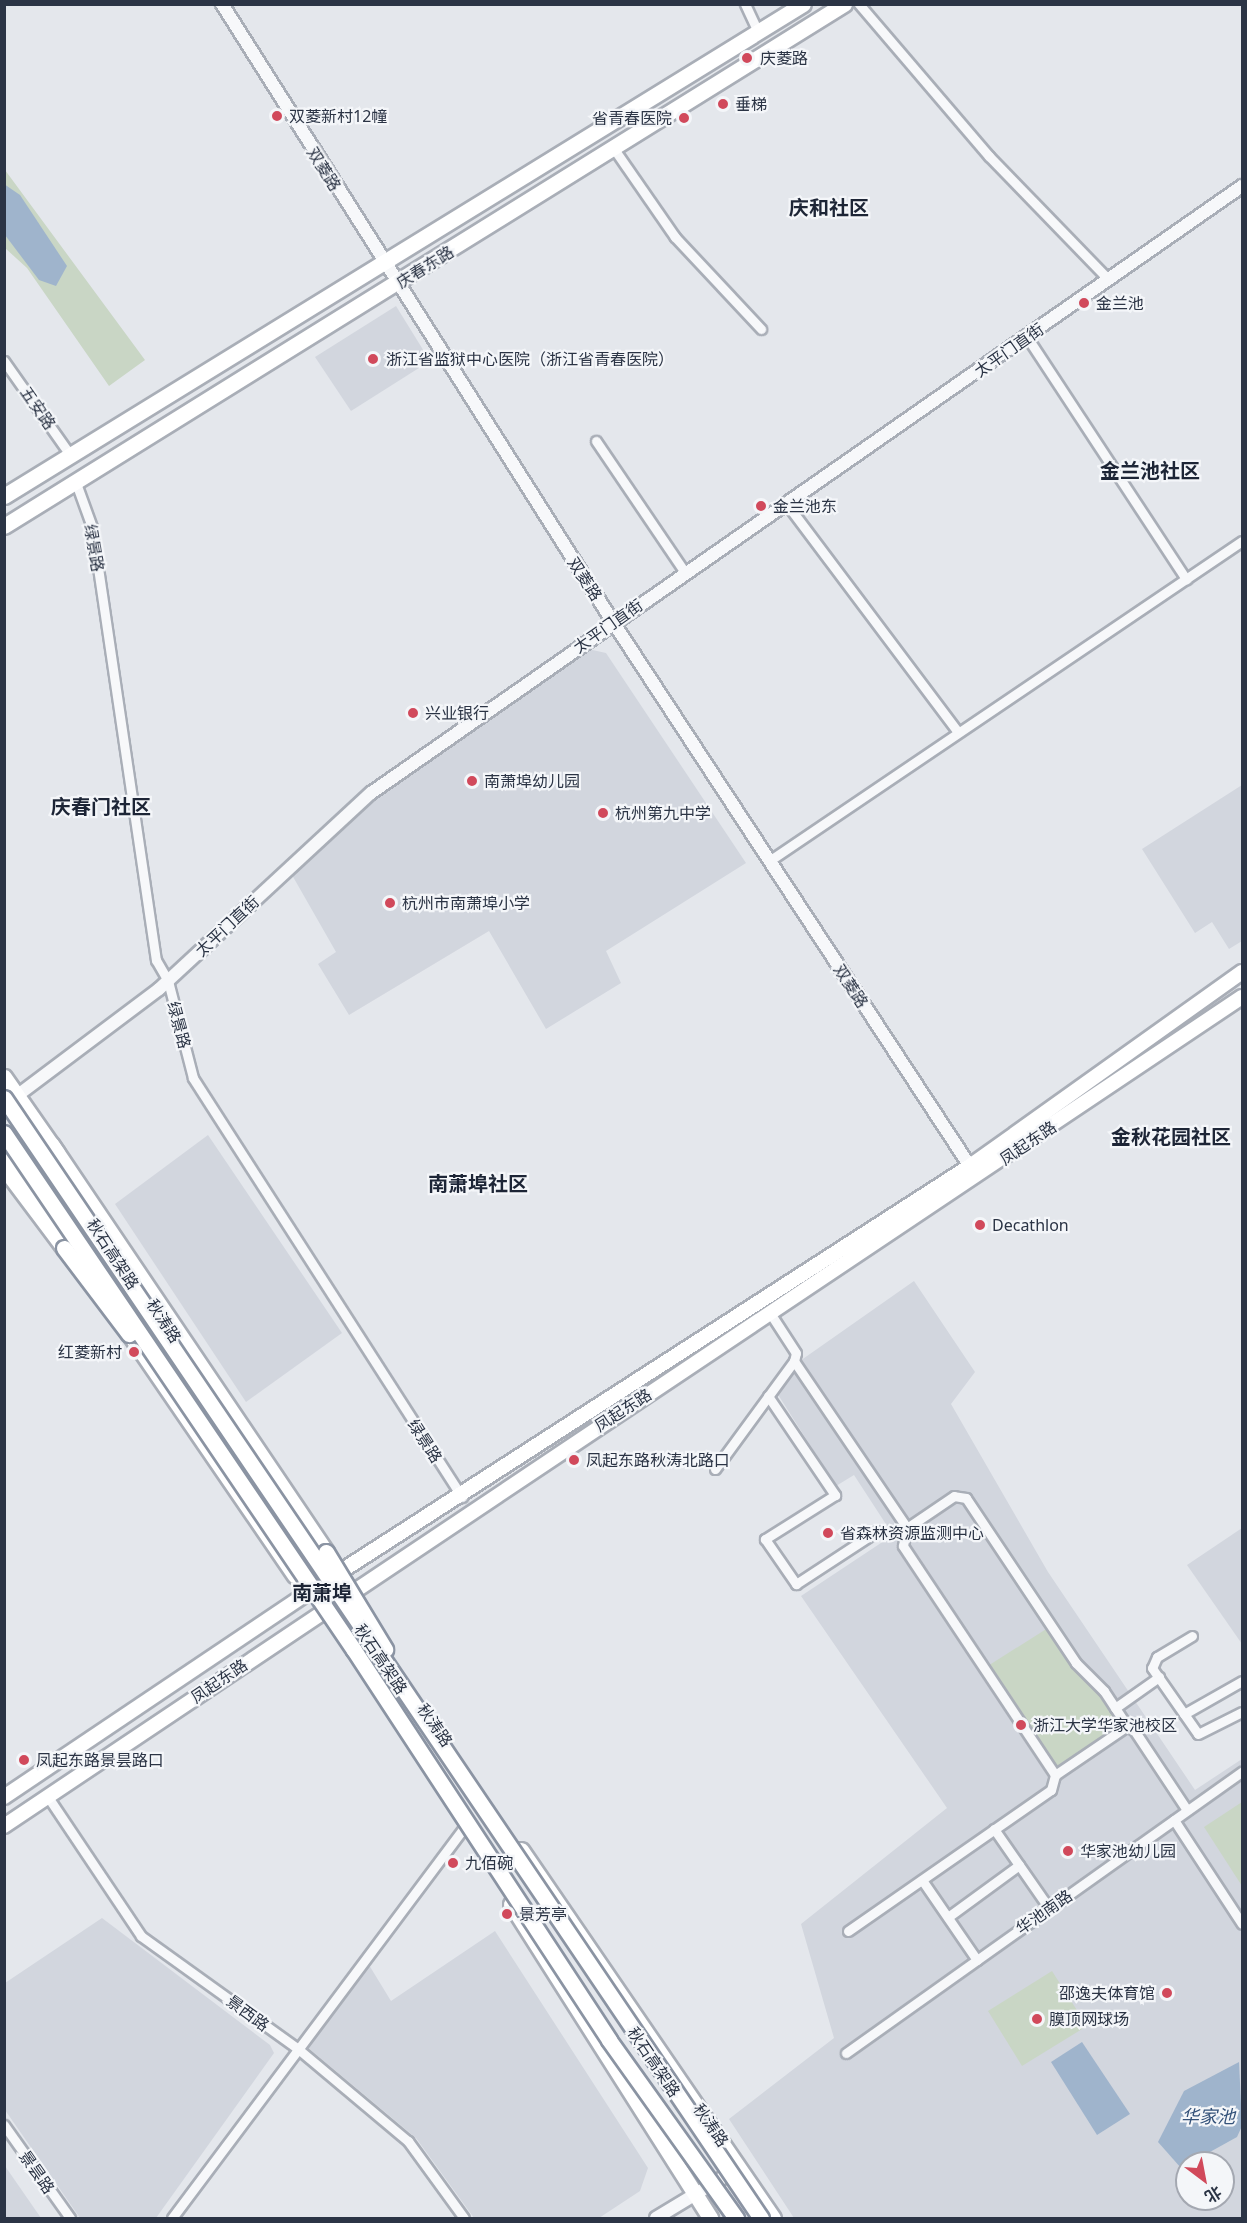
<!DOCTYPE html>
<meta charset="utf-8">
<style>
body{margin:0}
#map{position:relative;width:1247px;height:2223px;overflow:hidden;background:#e4e7ec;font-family:"Noto Sans","Noto Sans SC",sans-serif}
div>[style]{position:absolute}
.built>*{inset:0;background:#d2d6de}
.green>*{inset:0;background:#c9d6c5}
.water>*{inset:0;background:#9fb4cc}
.roads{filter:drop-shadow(2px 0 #a9aeb7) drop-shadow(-2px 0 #a9aeb7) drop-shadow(0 2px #a9aeb7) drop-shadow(0 -2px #a9aeb7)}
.minor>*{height:9px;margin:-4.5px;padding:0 4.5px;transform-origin:4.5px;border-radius:4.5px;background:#f7f8fa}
.tertiary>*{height:12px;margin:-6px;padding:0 6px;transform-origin:6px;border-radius:6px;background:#f7f8fa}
.secondary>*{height:14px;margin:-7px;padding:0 7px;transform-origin:7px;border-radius:7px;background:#fff}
.primary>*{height:15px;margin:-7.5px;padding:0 7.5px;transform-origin:7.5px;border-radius:7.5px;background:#fff}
.trunk>*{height:15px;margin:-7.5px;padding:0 7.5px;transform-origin:7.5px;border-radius:7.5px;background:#fff}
.bridges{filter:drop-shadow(2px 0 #8b94a3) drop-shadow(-2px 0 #8b94a3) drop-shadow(0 2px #8b94a3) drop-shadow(0 -2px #8b94a3)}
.trunk-bridge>*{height:15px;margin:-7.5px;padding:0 7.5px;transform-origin:7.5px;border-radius:7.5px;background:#fff}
.dots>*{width:16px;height:16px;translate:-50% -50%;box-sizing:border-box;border:3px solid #f4f6f9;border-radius:50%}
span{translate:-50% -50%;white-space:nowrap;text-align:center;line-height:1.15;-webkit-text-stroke:4.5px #f4f6f9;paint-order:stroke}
.poi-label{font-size:16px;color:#2b3445}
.left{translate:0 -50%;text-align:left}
.right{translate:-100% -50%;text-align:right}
.street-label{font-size:16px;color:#2b3445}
.water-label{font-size:18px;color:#34527a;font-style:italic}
.quarter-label{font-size:20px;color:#1d2536;font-weight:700}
.frame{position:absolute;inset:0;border:6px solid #2b3445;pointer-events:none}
.north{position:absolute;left:1175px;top:2151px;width:60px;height:60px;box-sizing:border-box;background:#f4f6f9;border:2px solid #a4a8b1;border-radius:50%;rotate:148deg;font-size:16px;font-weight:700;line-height:24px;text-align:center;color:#2b3445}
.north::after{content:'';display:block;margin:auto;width:21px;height:27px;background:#d1495b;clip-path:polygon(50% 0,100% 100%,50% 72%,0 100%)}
</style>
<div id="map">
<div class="built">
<div style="clip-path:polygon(396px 306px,430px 361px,351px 411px,315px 357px)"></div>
<div style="clip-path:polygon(588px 649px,606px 653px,746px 863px,606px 951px,621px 983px,546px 1029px,489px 931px,349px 1015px,318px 964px,336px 952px,292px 875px,375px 800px)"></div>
<div style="clip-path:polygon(1242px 785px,1242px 941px,1229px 949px,1212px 922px,1195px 933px,1142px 849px)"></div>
<div style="clip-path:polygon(208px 1135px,342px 1333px,246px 1402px,115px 1204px)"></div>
<div style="clip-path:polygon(evenodd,914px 1281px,975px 1372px,951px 1404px,1048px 1572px,1195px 1790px,1242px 1759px,1242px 2218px,794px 2218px,729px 2119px,834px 2038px,801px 1924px,947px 1808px,801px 1596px,893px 1535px,854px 1475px,836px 1486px,770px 1382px,914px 1281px,1187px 2163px,1223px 2163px,1223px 2199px,1187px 2199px,1187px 2163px)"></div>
<div style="clip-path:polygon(1242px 1528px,1242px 1644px,1187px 1565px)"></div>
<div style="clip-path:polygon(102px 1918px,270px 2045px,274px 2053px,156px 2218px,80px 2218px,5px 2110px,5px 1983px)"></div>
<div style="clip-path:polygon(495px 1931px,648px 2168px,640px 2191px,599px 2218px,474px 2218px,416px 2138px,306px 2046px,369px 1965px,391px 2001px)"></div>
<div style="clip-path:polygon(5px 2166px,41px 2218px,5px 2218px)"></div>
</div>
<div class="green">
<div style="clip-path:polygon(5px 170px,145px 360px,109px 386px,27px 268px,5px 248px)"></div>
<div style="clip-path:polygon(1051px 1626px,1127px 1726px,1055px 1775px,983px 1669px)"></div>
<div style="clip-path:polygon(1242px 1802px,1242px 1886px,1204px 1827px)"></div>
<div style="clip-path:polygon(1052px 1971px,1087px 2026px,1022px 2066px,988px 2011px)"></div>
</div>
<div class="water">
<div style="clip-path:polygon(4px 184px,20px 195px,67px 266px,56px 286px,39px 280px,5px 235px)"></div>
<div style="clip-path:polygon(1082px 2042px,1130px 2114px,1097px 2135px,1051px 2062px)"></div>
<div style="clip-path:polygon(1239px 2062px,1242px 2126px,1237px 2137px,1181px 2168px,1158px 2142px,1184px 2091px)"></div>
</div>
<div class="roads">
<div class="minor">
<div style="left:745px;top:4px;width:31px;rotate:65deg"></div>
<div style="left:859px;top:4px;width:200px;rotate:49.5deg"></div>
<div style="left:989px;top:156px;width:171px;rotate:45.9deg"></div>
<div style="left:614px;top:149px;width:107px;rotate:55.3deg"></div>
<div style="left:675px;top:237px;width:126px;rotate:46.9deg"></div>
<div style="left:1027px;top:337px;width:290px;rotate:56.7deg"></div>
<div style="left:4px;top:361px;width:116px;rotate:54.8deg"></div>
<div style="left:596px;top:441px;width:157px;rotate:55.9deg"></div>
<div style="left:76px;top:483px;width:47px;rotate:70deg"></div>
<div style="left:92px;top:527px;width:438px;rotate:81.6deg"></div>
<div style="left:156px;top:960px;width:24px;rotate:60deg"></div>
<div style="left:168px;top:981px;width:100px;rotate:75.5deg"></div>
<div style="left:193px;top:1078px;width:498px;rotate:57.3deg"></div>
<div style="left:786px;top:503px;width:286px;rotate:53.1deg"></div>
<div style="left:769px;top:861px;width:571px;rotate:-34.08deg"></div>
<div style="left:794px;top:1361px;width:202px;rotate:55.9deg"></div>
<div style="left:907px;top:1528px;width:18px;rotate:103deg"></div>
<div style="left:903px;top:1546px;width:275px;rotate:56.4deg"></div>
<div style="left:768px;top:1396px;width:120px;rotate:55.9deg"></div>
<div style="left:835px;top:1495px;width:83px;rotate:147.8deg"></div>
<div style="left:765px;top:1539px;width:55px;rotate:55.4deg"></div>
<div style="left:796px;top:1584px;width:97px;rotate:-33.2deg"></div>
<div style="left:715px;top:1469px;width:134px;rotate:-53.8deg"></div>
<div style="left:794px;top:1361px;width:8px;rotate:-76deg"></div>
<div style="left:796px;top:1353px;width:48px;rotate:-123deg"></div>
<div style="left:1192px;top:1636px;width:41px;rotate:149deg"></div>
<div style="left:1157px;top:1657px;width:12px;rotate:114deg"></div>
<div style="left:1152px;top:1668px;width:80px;rotate:55.1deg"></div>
<div style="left:1198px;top:1734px;width:49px;rotate:-26.6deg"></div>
<div style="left:1115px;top:1708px;width:54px;rotate:-35.2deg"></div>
<div style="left:1184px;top:1714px;width:67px;rotate:-29.6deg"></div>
<div style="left:1127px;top:1726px;width:8px;rotate:30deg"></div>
<div style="left:1134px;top:1730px;width:96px;rotate:56.5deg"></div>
<div style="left:48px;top:1797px;width:167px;rotate:56.2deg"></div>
<div style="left:141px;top:1936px;width:192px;rotate:35.7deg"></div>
<div style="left:297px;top:2048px;width:145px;rotate:40deg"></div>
<div style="left:408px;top:2141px;width:95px;rotate:54deg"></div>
<div style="left:1174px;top:1820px;width:124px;rotate:56.8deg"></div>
<div style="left:994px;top:1829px;width:96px;rotate:55.2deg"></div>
<div style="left:922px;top:1880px;width:97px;rotate:55.5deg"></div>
<div style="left:948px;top:1917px;width:88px;rotate:-36.2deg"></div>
<div style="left:848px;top:1931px;width:247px;rotate:-34.8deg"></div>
<div style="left:1051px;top:1790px;width:16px;rotate:-75deg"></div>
<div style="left:1055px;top:1775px;width:87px;rotate:-34.2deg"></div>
<div style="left:1127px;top:1726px;width:42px;rotate:-123.3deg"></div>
<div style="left:1104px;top:1691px;width:40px;rotate:-135deg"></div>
<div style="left:1076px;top:1663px;width:198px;rotate:-123.7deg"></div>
<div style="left:966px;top:1498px;width:12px;rotate:-171deg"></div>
<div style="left:954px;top:1496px;width:57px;rotate:145.8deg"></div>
<div style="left:846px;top:2053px;width:486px;rotate:-35.4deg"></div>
<div style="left:4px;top:2125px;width:114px;rotate:54.6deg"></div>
<div style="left:172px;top:2218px;width:487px;rotate:-53.2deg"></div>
</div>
<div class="tertiary">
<div style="left:222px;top:4px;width:731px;rotate:57.68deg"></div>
<div style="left:613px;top:622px;width:660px;rotate:56.74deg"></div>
<div style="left:10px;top:1101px;width:186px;rotate:-36.9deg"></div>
<div style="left:159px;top:989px;width:289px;rotate:-42.8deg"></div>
<div style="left:371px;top:793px;width:1062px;rotate:-34.87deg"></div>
<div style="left:656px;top:2218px;width:95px;rotate:-31.2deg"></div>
</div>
<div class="secondary">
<div style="left:4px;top:1797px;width:395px;rotate:-33.9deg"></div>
<div style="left:332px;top:1577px;width:759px;rotate:-32.79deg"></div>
<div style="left:970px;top:1166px;width:334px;rotate:-35.5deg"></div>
<div style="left:4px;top:1826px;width:1490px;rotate:-33.81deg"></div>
</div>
<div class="primary">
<div style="left:4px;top:496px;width:938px;rotate:-31.62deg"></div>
<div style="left:4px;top:526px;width:989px;rotate:-31.86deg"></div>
<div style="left:4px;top:1077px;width:93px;rotate:55.1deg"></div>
<div style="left:4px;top:1153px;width:94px;rotate:53.3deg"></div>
<div style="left:122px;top:1323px;width:306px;rotate:55.6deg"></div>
<div style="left:521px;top:1850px;width:446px;rotate:55.6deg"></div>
<div style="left:511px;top:1904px;width:372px;rotate:57.6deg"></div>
</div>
<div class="trunk">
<div style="left:51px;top:1144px;width:492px;rotate:56deg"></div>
<div style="left:4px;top:1168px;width:100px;rotate:53.1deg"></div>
</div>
</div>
<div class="bridges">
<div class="trunk-bridge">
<div style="left:4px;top:1098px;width:1352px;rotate:55.95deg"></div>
<div style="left:4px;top:1133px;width:624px;rotate:55.9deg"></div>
<div style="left:354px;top:1650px;width:466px;rotate:56.8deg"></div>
<div style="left:609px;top:2040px;width:219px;rotate:54.5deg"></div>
<div style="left:64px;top:1248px;width:108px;rotate:52.9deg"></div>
<div style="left:326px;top:1552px;width:114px;rotate:58.7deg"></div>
</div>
</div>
<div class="dots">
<div style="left:747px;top:58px;background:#d1495b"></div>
<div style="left:723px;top:104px;background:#d1495b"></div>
<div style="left:277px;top:116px;background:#d1495b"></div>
<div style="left:684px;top:118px;background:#d1495b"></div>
<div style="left:1084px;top:303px;background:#d1495b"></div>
<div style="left:373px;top:359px;background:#d1495b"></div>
<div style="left:761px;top:506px;background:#d1495b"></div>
<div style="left:413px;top:713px;background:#d1495b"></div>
<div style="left:472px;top:781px;background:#d1495b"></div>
<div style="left:603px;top:813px;background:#d1495b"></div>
<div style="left:390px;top:903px;background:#d1495b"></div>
<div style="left:980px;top:1225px;background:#d1495b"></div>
<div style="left:134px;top:1352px;background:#d1495b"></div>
<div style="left:574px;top:1460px;background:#d1495b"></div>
<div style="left:828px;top:1533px;background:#d1495b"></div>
<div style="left:1021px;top:1725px;background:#d1495b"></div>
<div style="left:24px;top:1760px;background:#d1495b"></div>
<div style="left:1068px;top:1851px;background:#d1495b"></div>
<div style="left:453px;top:1863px;background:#d1495b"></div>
<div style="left:507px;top:1914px;background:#d1495b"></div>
<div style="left:1167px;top:1993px;background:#d1495b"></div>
<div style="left:1037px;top:2019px;background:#d1495b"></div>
</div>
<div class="poi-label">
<span class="left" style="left:760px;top:58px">庆菱路</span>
<span class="left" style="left:735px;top:104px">垂梯</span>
<span class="left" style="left:289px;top:116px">双菱新村12幢</span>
<span class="right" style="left:672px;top:118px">省青春医院</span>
<span class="left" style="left:1096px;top:303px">金兰池</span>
<span class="left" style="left:386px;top:359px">浙江省监狱中心医院（浙江省青春医院）</span>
<span class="left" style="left:773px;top:506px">金兰池东</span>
<span class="left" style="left:425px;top:713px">兴业银行</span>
<span class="left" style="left:484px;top:781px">南萧埠幼儿园</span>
<span class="left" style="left:615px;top:813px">杭州第九中学</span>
<span class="left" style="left:402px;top:903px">杭州市南萧埠小学</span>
<span class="left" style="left:992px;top:1225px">Decathlon</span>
<span class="right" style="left:122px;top:1352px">红菱新村</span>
<span class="left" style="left:586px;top:1460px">凤起东路秋涛北路口</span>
<span class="left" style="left:840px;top:1533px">省森林资源监测中心</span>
<span class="left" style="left:1033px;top:1725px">浙江大学华家池校区</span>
<span class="left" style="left:36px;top:1760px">凤起东路景昙路口</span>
<span class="left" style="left:1080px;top:1851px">华家池幼儿园</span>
<span class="left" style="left:465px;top:1863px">九佰碗</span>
<span class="left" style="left:519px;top:1914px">景芳亭</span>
<span class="right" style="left:1155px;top:1993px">邵逸夫体育馆</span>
<span class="left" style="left:1049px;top:2019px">膜顶网球场</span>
</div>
<div class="street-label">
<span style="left:324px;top:169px;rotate:58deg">双菱路</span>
<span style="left:425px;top:267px;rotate:-32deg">庆春东路</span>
<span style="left:1009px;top:350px;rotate:-35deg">太平门直街</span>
<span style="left:38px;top:408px;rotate:55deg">五安路</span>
<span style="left:94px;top:548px;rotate:80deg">绿景路</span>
<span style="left:585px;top:579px;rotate:57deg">双菱路</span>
<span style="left:608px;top:626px;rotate:-35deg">太平门直街</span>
<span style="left:227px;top:926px;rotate:-43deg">太平门直街</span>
<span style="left:851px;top:986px;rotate:57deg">双菱路</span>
<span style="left:179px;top:1025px;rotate:75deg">绿景路</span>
<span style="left:1028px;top:1143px;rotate:-34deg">凤起东路</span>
<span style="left:113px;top:1254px;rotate:57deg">秋石高架路</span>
<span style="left:164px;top:1321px;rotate:57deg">秋涛路</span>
<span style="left:623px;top:1410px;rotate:-33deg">凤起东路</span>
<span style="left:425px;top:1441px;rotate:57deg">绿景路</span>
<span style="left:381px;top:1659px;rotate:56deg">秋石高架路</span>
<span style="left:219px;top:1681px;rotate:-34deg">凤起东路</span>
<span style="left:435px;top:1725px;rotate:55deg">秋涛路</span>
<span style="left:1044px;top:1912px;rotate:-35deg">华池南路</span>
<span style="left:248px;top:2013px;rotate:36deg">景西路</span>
<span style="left:654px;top:2062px;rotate:56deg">秋石高架路</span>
<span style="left:711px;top:2125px;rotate:55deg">秋涛路</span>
<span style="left:37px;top:2172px;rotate:55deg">景昙路</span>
</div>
<div class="water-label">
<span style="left:1208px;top:2116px">华家池</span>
</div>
<div class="quarter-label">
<span style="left:829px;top:207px">庆和社区</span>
<span style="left:1150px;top:470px">金兰池社区</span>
<span style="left:101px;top:806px">庆春门社区</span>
<span style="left:1171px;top:1136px">金秋花园社区</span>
<span style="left:478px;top:1183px">南萧埠社区</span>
<span style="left:322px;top:1592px">南萧埠</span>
</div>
<div class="frame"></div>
<div class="north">北</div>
</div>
